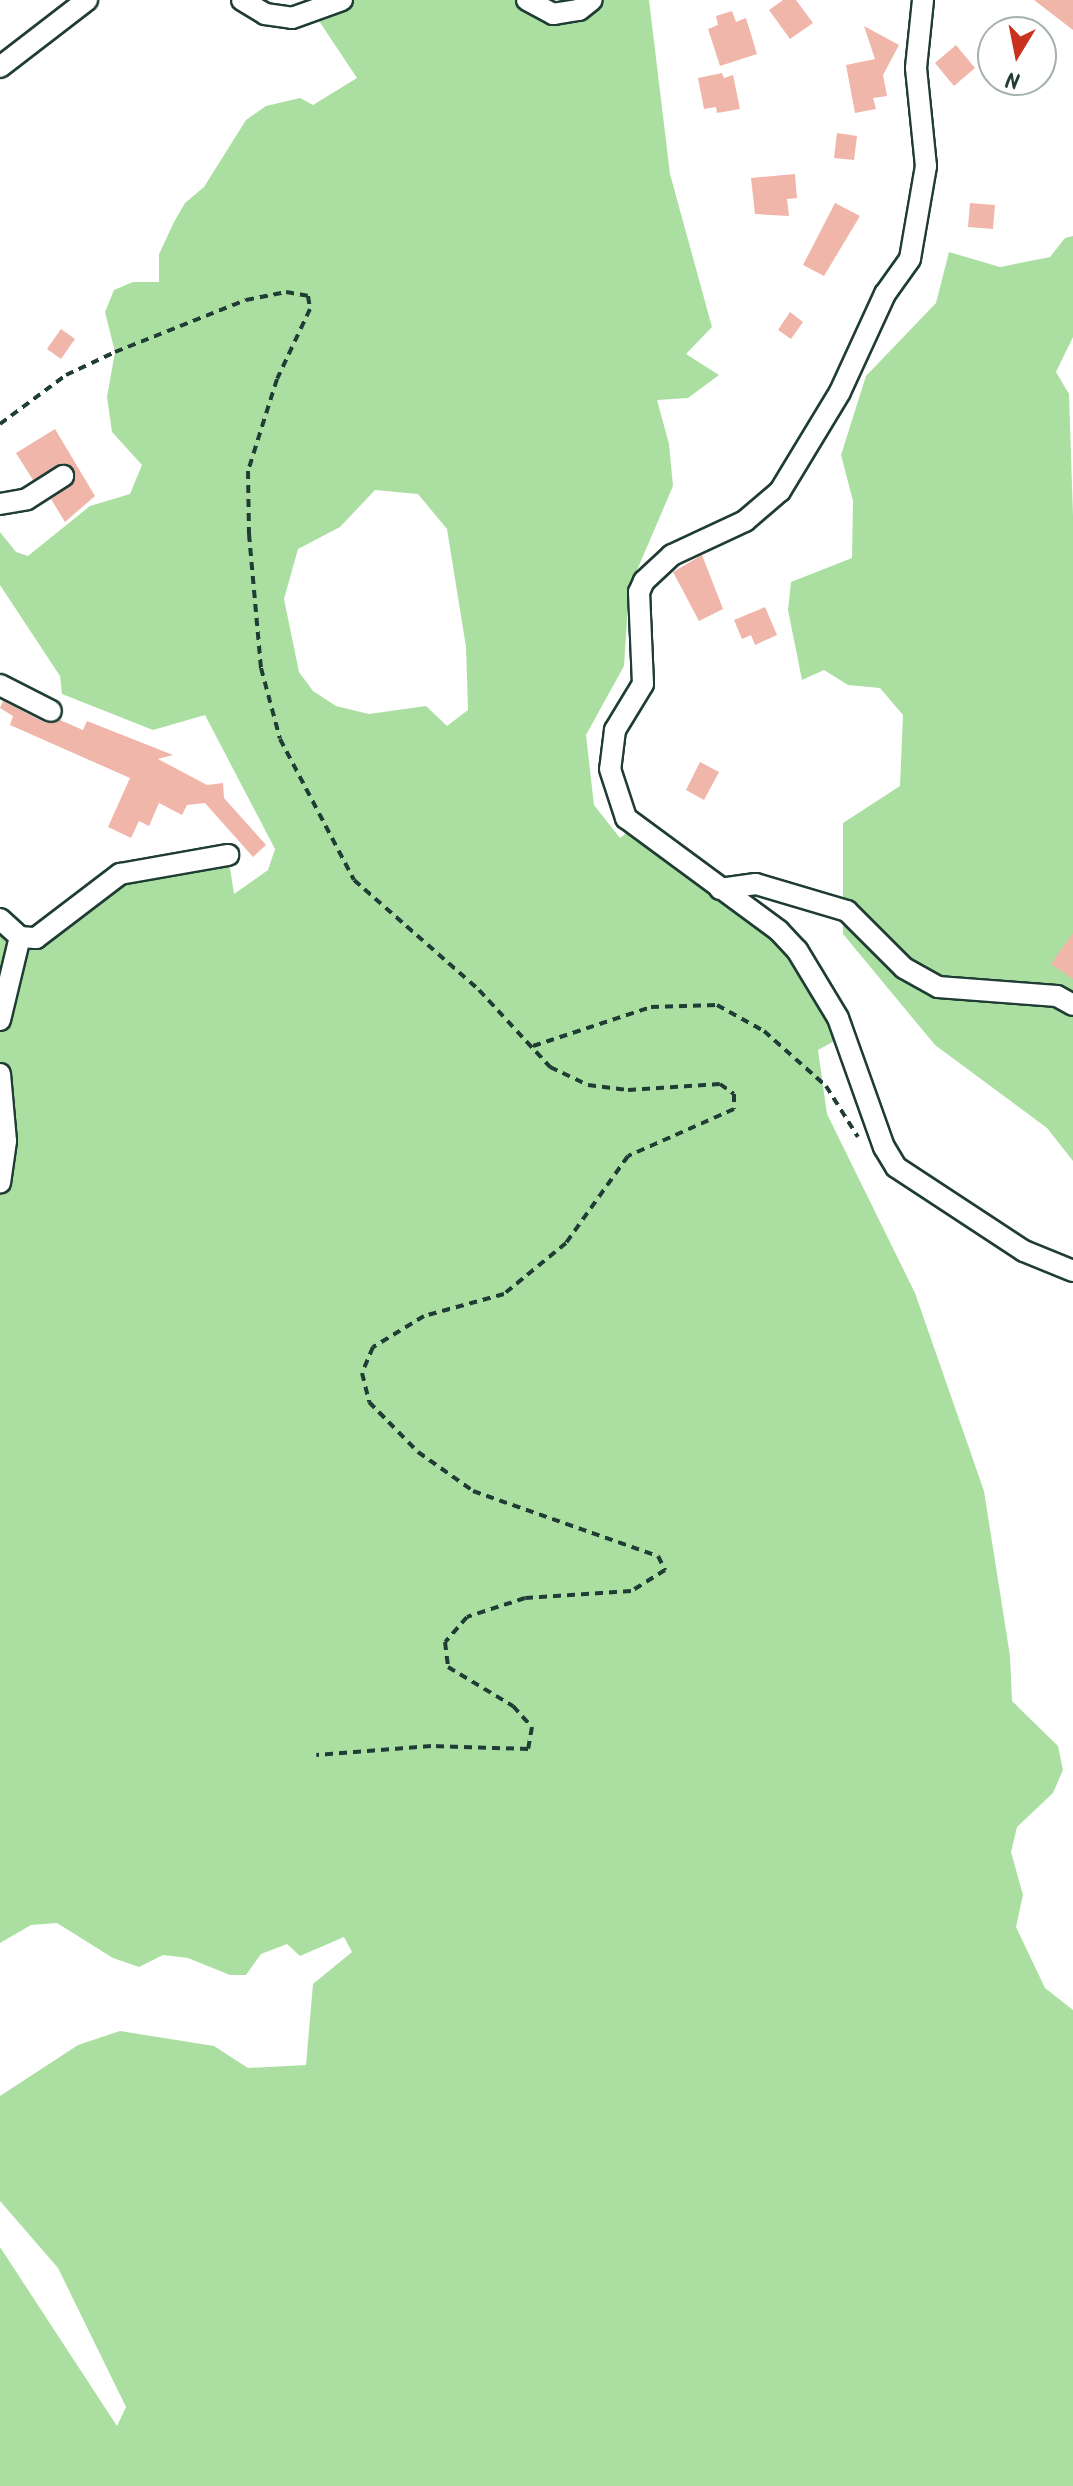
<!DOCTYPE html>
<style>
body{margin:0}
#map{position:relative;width:1073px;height:2486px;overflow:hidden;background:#fff;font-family:Kalam,sans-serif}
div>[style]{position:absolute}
.green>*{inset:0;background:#abdfa1}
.building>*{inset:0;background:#f0b6aa}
.path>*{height:4px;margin-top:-2px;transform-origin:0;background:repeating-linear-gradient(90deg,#1f3d34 0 8px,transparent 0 14px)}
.roads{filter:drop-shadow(2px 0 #1f3d34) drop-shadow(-2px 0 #1f3d34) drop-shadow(0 2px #1f3d34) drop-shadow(0 -2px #1f3d34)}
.minor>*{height:20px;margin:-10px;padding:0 10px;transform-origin:10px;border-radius:10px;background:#fff}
span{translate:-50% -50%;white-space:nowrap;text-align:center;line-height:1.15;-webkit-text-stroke:6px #fff;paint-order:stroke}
.north{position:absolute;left:977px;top:16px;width:80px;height:80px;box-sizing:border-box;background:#fff;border:2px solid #a5b1ae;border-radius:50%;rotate:190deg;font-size:22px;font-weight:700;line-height:32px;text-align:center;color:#1f3d34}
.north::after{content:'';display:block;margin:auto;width:28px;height:36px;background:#c8321e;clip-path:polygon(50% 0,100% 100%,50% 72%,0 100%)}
</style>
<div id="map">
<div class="green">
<div style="clip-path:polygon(evenodd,305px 0,540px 0,540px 10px,592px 0,649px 0,670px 174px,712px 327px,686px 354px,719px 375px,688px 398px,657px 400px,669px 444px,673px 486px,629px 589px,624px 666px,586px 735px,594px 805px,620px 838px,635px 826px,779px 931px,845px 1035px,818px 1050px,827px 1114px,915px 1293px,984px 1491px,1010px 1656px,1012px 1701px,1058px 1746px,1063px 1770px,1053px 1793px,1017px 1827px,1011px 1852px,1023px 1895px,1016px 1927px,1045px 1988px,1073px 2010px,1073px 2486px,0 2486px,0 2247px,117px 2426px,126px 2407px,58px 2268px,0 2201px,0 2096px,78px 2045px,120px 2031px,214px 2046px,248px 2068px,306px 2065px,313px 1984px,352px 1952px,344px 1937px,300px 1956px,287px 1944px,261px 1954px,246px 1975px,230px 1975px,188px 1958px,163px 1955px,139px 1967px,113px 1958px,57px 1923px,31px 1925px,0 1943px,0 919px,20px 937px,101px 887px,228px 855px,234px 894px,268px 870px,275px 849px,205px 715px,153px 730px,62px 694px,60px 676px,0 585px,0 532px,16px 552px,28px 556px,90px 506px,130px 494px,142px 465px,112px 432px,107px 397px,115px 352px,105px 312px,114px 290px,133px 282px,159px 282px,159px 254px,174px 222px,185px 203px,204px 187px,246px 120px,266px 106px,300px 98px,313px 105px,357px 78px,305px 0,375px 490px,418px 494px,447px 529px,466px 647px,468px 710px,447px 726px,426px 706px,369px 714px,336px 706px,313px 691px,299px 672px,284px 599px,298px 549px,340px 527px,375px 490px)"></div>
<div style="clip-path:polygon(1073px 236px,1073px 337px,1056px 372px,1069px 394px,1073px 516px,1073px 1161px,1047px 1128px,935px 1045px,843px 934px,843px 823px,900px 786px,903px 715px,880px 688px,848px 685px,824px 670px,802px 680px,788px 610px,791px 582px,852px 558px,853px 501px,841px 455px,866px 376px,936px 303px,949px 252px,1000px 267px,1050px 257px,1065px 238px)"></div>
</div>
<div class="building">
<div style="clip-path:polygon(783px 0,796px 0,813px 23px,790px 39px,769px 10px)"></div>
<div style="clip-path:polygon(1034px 0,1073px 0,1073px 30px)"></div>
<div style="clip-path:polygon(732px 11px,736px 22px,746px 18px,757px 54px,720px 66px,708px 29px,718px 25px,716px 16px)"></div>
<div style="clip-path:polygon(864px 26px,899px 45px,883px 75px,887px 96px,873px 98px,876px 109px,855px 113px,846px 65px,875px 59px)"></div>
<div style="clip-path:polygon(956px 45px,975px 68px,954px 86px,935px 63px)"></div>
<div style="clip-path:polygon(722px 73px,724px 78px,733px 75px,740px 109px,717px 113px,716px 107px,704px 109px,698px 78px)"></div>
<div style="clip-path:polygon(837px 133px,857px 136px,854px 160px,834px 158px)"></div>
<div style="clip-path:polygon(795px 174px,797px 198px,787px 199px,789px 216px,755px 214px,751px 178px)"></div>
<div style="clip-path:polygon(835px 203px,860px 216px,824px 276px,803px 265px)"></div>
<div style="clip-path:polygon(970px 203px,995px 205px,993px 229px,968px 227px)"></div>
<div style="clip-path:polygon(790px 312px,803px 322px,791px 339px,778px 330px)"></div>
<div style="clip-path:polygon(61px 329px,75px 339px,61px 359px,47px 349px)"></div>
<div style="clip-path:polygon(55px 429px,95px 496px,65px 522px,51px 499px,74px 483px,73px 468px,62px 463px,33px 480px,16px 453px)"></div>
<div style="clip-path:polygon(702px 555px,723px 609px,699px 621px,673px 572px)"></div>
<div style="clip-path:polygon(765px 607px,777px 635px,755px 645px,751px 635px,742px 639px,734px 620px)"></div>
<div style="clip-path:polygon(3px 701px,46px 723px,60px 720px,83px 730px,87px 721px,173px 755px,158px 759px,207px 785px,223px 783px,224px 798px,266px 845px,253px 857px,205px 803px,187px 805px,182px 815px,159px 803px,149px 826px,139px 821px,131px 838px,108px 827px,130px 778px,10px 725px,13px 716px,0 708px)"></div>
<div style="clip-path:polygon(700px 762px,719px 772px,704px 800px,686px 790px)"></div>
<div style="clip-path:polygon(1073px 933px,1073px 979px,1051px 964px)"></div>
</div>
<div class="path">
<div style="left:0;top:424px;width:82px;rotate:-36.6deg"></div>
<div style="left:66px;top:375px;width:54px;rotate:-25.1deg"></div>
<div style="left:115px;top:352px;width:141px;rotate:-21.7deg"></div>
<div style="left:246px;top:300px;width:41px;rotate:-11.3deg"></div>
<div style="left:286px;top:292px;width:22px;rotate:10deg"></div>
<div style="left:308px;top:296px;width:13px;rotate:81deg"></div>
<div style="left:310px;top:309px;width:77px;rotate:115.2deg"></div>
<div style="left:277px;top:379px;width:96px;rotate:107.5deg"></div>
<div style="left:248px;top:471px;width:63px;rotate:89.1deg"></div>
<div style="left:249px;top:534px;width:135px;rotate:84.9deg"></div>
<div style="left:261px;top:668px;width:73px;rotate:75deg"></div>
<div style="left:280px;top:739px;width:159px;rotate:62.3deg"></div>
<div style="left:354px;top:880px;width:167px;rotate:41.3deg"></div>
<div style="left:479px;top:990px;width:105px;rotate:47.3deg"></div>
<div style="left:550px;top:1067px;width:42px;rotate:25.3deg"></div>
<div style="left:588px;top:1085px;width:40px;rotate:7.1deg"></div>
<div style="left:628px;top:1090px;width:92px;rotate:-3.7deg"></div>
<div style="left:720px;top:1084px;width:17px;rotate:36deg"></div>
<div style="left:734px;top:1094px;width:15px;rotate:90deg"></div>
<div style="left:734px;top:1109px;width:116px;rotate:156.1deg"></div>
<div style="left:628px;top:1156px;width:107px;rotate:125.5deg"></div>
<div style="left:566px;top:1243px;width:80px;rotate:140.6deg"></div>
<div style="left:504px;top:1294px;width:83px;rotate:164.6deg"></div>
<div style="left:424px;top:1316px;width:60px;rotate:148.7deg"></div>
<div style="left:373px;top:1347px;width:28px;rotate:113deg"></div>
<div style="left:362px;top:1373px;width:30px;rotate:76deg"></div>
<div style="left:369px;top:1402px;width:70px;rotate:45.6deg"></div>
<div style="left:418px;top:1452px;width:67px;rotate:35.3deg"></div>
<div style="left:473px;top:1491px;width:196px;rotate:19.4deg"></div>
<div style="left:658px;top:1556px;width:16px;rotate:63deg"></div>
<div style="left:665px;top:1570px;width:40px;rotate:148deg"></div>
<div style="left:631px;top:1591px;width:106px;rotate:176.2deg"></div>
<div style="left:525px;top:1598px;width:61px;rotate:161.9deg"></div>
<div style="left:467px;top:1617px;width:33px;rotate:131deg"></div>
<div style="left:445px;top:1642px;width:25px;rotate:83deg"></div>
<div style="left:448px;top:1667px;width:76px;rotate:31deg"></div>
<div style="left:513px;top:1706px;width:28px;rotate:48deg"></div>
<div style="left:532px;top:1727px;width:22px;rotate:100deg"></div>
<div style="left:528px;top:1749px;width:97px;rotate:-178.2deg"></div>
<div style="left:431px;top:1746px;width:115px;rotate:175.5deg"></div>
<div style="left:533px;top:1046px;width:124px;rotate:-18.3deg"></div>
<div style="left:651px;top:1007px;width:66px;rotate:-1.7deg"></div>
<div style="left:717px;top:1005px;width:54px;rotate:29deg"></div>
<div style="left:764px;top:1031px;width:83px;rotate:41.6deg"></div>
<div style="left:826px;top:1086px;width:60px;rotate:57.9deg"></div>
</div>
<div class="roads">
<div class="minor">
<div style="left:242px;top:0;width:27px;rotate:31deg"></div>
<div style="left:265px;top:14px;width:27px;rotate:8deg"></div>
<div style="left:292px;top:18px;width:53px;rotate:-19.8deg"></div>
<div style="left:527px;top:0;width:30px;rotate:28deg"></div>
<div style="left:553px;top:14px;width:26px;rotate:-9deg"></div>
<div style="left:579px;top:10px;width:16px;rotate:-38deg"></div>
<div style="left:923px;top:0;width:68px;rotate:95.9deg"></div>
<div style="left:916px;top:68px;width:99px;rotate:84.2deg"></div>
<div style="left:926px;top:166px;width:94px;rotate:99.8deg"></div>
<div style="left:910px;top:259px;width:43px;rotate:125.5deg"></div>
<div style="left:885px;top:294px;width:108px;rotate:114.7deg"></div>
<div style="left:840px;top:392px;width:116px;rotate:121.2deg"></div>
<div style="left:780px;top:491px;width:46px;rotate:139.4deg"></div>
<div style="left:745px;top:521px;width:81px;rotate:155deg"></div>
<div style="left:672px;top:555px;width:38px;rotate:137deg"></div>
<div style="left:644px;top:581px;width:12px;rotate:114deg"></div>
<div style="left:639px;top:592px;width:92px;rotate:87.5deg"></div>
<div style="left:643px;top:684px;width:54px;rotate:121.3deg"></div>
<div style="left:615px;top:730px;width:39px;rotate:97deg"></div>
<div style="left:610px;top:769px;width:52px;rotate:71.9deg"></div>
<div style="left:626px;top:818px;width:190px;rotate:36.4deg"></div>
<div style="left:779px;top:931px;width:26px;rotate:47deg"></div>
<div style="left:797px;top:950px;width:79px;rotate:58.9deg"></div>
<div style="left:838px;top:1018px;width:137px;rotate:70.4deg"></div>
<div style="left:884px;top:1147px;width:23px;rotate:59deg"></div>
<div style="left:896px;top:1167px;width:153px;rotate:33.3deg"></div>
<div style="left:1024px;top:1251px;width:53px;rotate:22.2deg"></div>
<div style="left:0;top:67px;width:110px;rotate:-37.6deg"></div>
<div style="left:0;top:504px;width:27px;rotate:-10deg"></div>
<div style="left:27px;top:499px;width:43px;rotate:-32.6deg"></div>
<div style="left:0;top:685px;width:57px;rotate:27deg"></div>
<div style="left:720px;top:889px;width:36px;rotate:-8deg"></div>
<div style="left:756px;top:884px;width:95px;rotate:16.5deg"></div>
<div style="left:847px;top:911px;width:81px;rotate:45deg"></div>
<div style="left:904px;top:968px;width:39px;rotate:29deg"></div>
<div style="left:938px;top:987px;width:119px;rotate:4.3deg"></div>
<div style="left:1057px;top:996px;width:18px;rotate:29deg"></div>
<div style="left:0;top:919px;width:27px;rotate:42deg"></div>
<div style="left:20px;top:937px;width:16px;rotate:4deg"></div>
<div style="left:36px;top:938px;width:106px;rotate:-37.3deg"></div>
<div style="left:120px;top:874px;width:110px;rotate:-10deg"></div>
<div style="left:0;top:1020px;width:85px;rotate:-76.5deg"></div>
<div style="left:0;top:1074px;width:67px;rotate:84.9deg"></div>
<div style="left:6px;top:1141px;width:42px;rotate:98.1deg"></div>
</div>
</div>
<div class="north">N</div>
</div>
